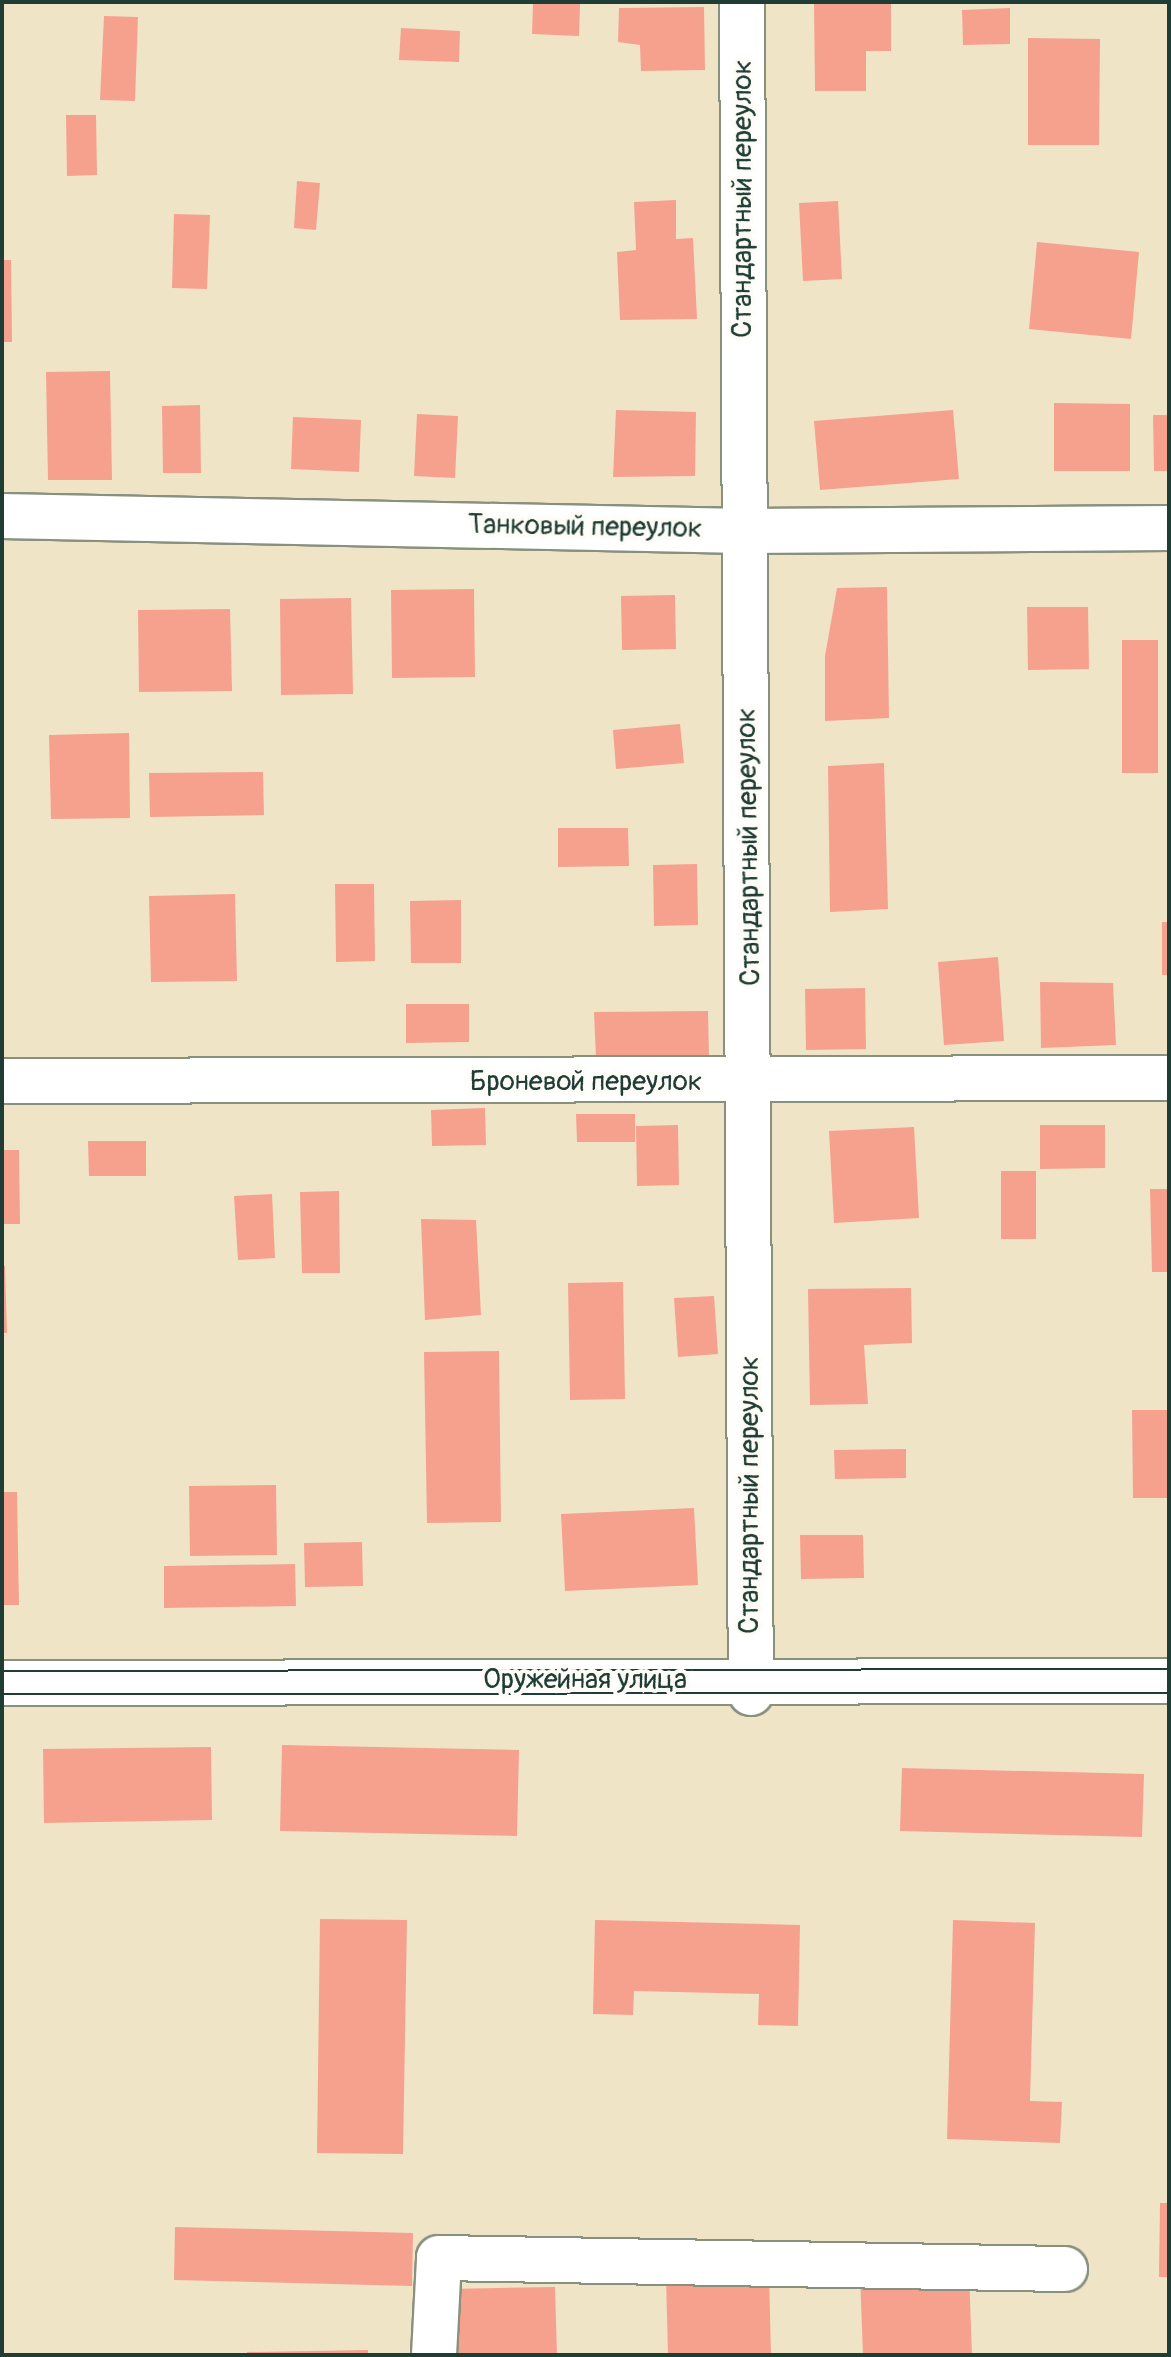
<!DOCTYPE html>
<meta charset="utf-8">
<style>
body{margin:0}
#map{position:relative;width:1171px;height:2357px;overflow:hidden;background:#f0e4c7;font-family:Pangolin,sans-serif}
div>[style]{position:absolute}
.building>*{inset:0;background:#f5a18e}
.roads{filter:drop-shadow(2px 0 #88907e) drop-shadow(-2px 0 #88907e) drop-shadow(0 2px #88907e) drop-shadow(0 -2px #88907e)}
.minor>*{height:44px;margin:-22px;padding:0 22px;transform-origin:22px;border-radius:22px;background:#fff}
.tram>*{height:2px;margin:-1px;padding:0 1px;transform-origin:1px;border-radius:1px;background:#1f3d34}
span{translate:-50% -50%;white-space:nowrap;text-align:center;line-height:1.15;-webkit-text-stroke:8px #fdfcf7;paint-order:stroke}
.street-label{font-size:28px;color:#1f3d34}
.frame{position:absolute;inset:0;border:4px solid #1f3d34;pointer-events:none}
</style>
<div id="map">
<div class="building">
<div style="clip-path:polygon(533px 2px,580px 4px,579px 36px,532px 34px)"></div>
<div style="clip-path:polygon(814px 2px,891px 2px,891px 51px,866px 51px,866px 91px,815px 91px)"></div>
<div style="clip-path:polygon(704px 7px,705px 70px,641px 71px,640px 45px,618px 42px,619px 8px)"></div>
<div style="clip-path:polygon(1010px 8px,1010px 44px,963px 45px,962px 10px)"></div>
<div style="clip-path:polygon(104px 16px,138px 17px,135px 101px,100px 100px)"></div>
<div style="clip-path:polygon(401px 28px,460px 31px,459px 62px,399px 60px)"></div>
<div style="clip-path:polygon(1028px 38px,1100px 39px,1099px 145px,1028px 145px)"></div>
<div style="clip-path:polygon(66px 115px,96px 115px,97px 175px,67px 176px)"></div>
<div style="clip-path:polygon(297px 181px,320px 183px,316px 230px,294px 228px)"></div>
<div style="clip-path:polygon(676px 200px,676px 239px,693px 238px,697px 319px,620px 320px,617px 252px,636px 250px,634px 202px)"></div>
<div style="clip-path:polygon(838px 201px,842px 279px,803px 281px,799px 203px)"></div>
<div style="clip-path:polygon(174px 214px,210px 215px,207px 289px,172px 288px)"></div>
<div style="clip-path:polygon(1037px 242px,1139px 252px,1131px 339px,1029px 329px)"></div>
<div style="clip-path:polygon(2px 260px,11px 260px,12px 342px,2px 342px)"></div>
<div style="clip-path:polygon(110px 371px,112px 480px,48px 480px,46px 372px)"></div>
<div style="clip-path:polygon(1054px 403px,1130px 404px,1130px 471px,1054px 471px)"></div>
<div style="clip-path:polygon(200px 405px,201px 473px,163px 473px,162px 406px)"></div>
<div style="clip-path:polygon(616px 410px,696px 412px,695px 476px,613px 477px)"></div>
<div style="clip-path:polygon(953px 410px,959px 479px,820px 490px,814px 421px)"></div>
<div style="clip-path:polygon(417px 414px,458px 416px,455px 478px,414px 476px)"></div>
<div style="clip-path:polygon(1153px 415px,1169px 415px,1169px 471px,1154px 471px)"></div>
<div style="clip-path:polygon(293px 417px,361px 420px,359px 472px,291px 469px)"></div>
<div style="clip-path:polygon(887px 587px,889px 718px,825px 721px,825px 656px,837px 588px)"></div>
<div style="clip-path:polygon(474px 589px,475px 677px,392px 678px,391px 590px)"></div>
<div style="clip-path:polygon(675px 595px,676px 649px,622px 650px,621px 596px)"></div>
<div style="clip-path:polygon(351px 598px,353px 694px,281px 695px,280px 599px)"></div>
<div style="clip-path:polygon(1027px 607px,1088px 607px,1089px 669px,1028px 670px)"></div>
<div style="clip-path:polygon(230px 609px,232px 691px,139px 692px,138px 610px)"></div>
<div style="clip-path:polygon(1122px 640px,1158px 640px,1158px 773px,1122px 773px)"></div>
<div style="clip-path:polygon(680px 724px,684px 763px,616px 769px,613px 730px)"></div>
<div style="clip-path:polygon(129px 733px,130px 818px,51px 819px,49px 735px)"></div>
<div style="clip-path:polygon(884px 763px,888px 909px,830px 912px,828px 766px)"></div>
<div style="clip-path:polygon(263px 772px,264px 815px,150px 817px,149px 773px)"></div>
<div style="clip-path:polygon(558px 828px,628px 828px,629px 866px,558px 867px)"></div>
<div style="clip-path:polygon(697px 864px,698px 925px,654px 926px,653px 865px)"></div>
<div style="clip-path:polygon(335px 884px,374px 884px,375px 961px,336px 962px)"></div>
<div style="clip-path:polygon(235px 894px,237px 981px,151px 982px,149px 896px)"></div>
<div style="clip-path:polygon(461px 900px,461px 963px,411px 963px,410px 901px)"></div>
<div style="clip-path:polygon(1162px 922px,1169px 922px,1169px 975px,1162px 975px)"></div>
<div style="clip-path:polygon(998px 957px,1004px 1041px,944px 1045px,938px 962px)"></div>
<div style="clip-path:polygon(1040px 982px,1113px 983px,1116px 1045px,1041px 1048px)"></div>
<div style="clip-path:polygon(865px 988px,866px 1049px,806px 1050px,805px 989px)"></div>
<div style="clip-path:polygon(406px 1004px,469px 1004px,469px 1042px,406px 1043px)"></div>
<div style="clip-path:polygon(708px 1011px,709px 1057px,596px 1058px,594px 1012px)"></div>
<div style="clip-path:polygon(485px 1108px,486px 1145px,432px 1146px,431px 1110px)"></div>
<div style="clip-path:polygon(576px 1114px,635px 1114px,635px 1142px,577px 1142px)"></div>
<div style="clip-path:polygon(678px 1125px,679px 1185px,637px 1186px,636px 1126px)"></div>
<div style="clip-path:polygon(1040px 1125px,1105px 1125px,1105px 1168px,1040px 1169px)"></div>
<div style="clip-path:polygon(914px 1127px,919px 1218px,834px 1223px,829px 1131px)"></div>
<div style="clip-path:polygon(88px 1141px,146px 1141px,146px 1176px,89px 1176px)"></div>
<div style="clip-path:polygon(2px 1150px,19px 1150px,20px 1224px,2px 1224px)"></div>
<div style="clip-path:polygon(1001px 1171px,1036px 1171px,1036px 1239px,1001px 1239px)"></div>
<div style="clip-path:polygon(1150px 1189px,1169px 1189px,1169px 1272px,1152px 1272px)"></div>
<div style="clip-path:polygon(339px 1191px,340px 1273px,302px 1273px,300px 1192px)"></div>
<div style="clip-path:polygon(272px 1194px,275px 1258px,238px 1260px,234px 1196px)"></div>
<div style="clip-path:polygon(421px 1219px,476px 1220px,481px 1315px,425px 1320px)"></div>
<div style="clip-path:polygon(2px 1266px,5px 1266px,7px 1333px,2px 1333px)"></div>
<div style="clip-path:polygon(623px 1282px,625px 1399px,570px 1400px,568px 1283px)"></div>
<div style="clip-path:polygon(911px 1288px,912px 1343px,864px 1345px,868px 1404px,810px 1405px,808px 1289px)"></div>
<div style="clip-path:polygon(714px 1296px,718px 1354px,678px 1357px,674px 1298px)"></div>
<div style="clip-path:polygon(499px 1351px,501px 1522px,427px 1523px,424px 1352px)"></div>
<div style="clip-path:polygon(1132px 1410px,1169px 1410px,1169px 1498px,1133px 1498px)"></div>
<div style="clip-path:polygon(906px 1449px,906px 1478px,835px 1479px,834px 1450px)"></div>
<div style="clip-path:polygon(276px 1485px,277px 1555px,190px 1556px,189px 1486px)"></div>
<div style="clip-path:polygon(2px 1492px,17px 1492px,19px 1605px,2px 1605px)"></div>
<div style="clip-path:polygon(694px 1508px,698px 1585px,565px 1591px,561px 1514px)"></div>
<div style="clip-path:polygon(800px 1535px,863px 1535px,864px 1578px,801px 1579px)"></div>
<div style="clip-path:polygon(362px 1542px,363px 1586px,305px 1587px,304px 1543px)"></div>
<div style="clip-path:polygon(295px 1564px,296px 1606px,164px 1608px,164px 1566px)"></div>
<div style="clip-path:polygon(282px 1745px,519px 1750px,517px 1836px,280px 1831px)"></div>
<div style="clip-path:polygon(211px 1747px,212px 1820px,44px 1823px,43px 1749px)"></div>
<div style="clip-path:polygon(902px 1768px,1144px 1774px,1142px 1837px,900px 1831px)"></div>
<div style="clip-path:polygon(320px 1919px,407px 1920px,403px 2154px,317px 2153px)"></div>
<div style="clip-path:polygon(595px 1920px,800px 1925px,798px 2026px,758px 2025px,759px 1994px,634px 1991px,633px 2015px,593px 2014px)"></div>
<div style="clip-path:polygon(953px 1920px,1035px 1923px,1030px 2101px,1062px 2102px,1060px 2143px,947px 2139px)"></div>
<div style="clip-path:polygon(1160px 2203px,1169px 2203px,1169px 2277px,1159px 2277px)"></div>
<div style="clip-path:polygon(175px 2227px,413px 2233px,412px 2286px,174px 2280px)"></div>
<div style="clip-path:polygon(969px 2272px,972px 2355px,863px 2355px,860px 2274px)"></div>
<div style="clip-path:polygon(769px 2273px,771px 2355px,668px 2355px,666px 2276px)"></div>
<div style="clip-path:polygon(555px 2287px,557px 2355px,449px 2355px,447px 2289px)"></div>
<div style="clip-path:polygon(368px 2350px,368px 2355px,247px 2355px,247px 2352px)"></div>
</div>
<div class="roads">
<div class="minor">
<div style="left:742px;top:2px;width:1691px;rotate:89.7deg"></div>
<div style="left:2px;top:516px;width:742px;rotate:1.16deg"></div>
<div style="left:744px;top:531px;width:425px;rotate:-0.4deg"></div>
<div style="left:2px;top:1081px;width:1167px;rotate:-0.15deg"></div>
<div style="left:2px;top:1683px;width:1167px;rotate:-0.1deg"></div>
<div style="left:434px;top:2355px;width:97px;rotate:-87deg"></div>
<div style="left:439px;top:2258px;width:626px;rotate:1.01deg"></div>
</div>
</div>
<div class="tram">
<div style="left:2px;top:1671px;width:1167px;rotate:-0.1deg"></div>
<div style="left:2px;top:1694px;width:1167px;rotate:-0.05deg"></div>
</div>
<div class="street-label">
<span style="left:743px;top:199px;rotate:-90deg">Стандартный переулок</span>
<span style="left:585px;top:527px;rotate:1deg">Танковый переулок</span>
<span style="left:749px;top:847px;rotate:-91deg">Стандартный переулок</span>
<span style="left:586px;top:1082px">Броневой переулок</span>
<span style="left:750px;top:1495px;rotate:-90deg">Стандартный переулок</span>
<span style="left:585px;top:1680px">Оружейная улица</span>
</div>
<div class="frame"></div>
</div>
